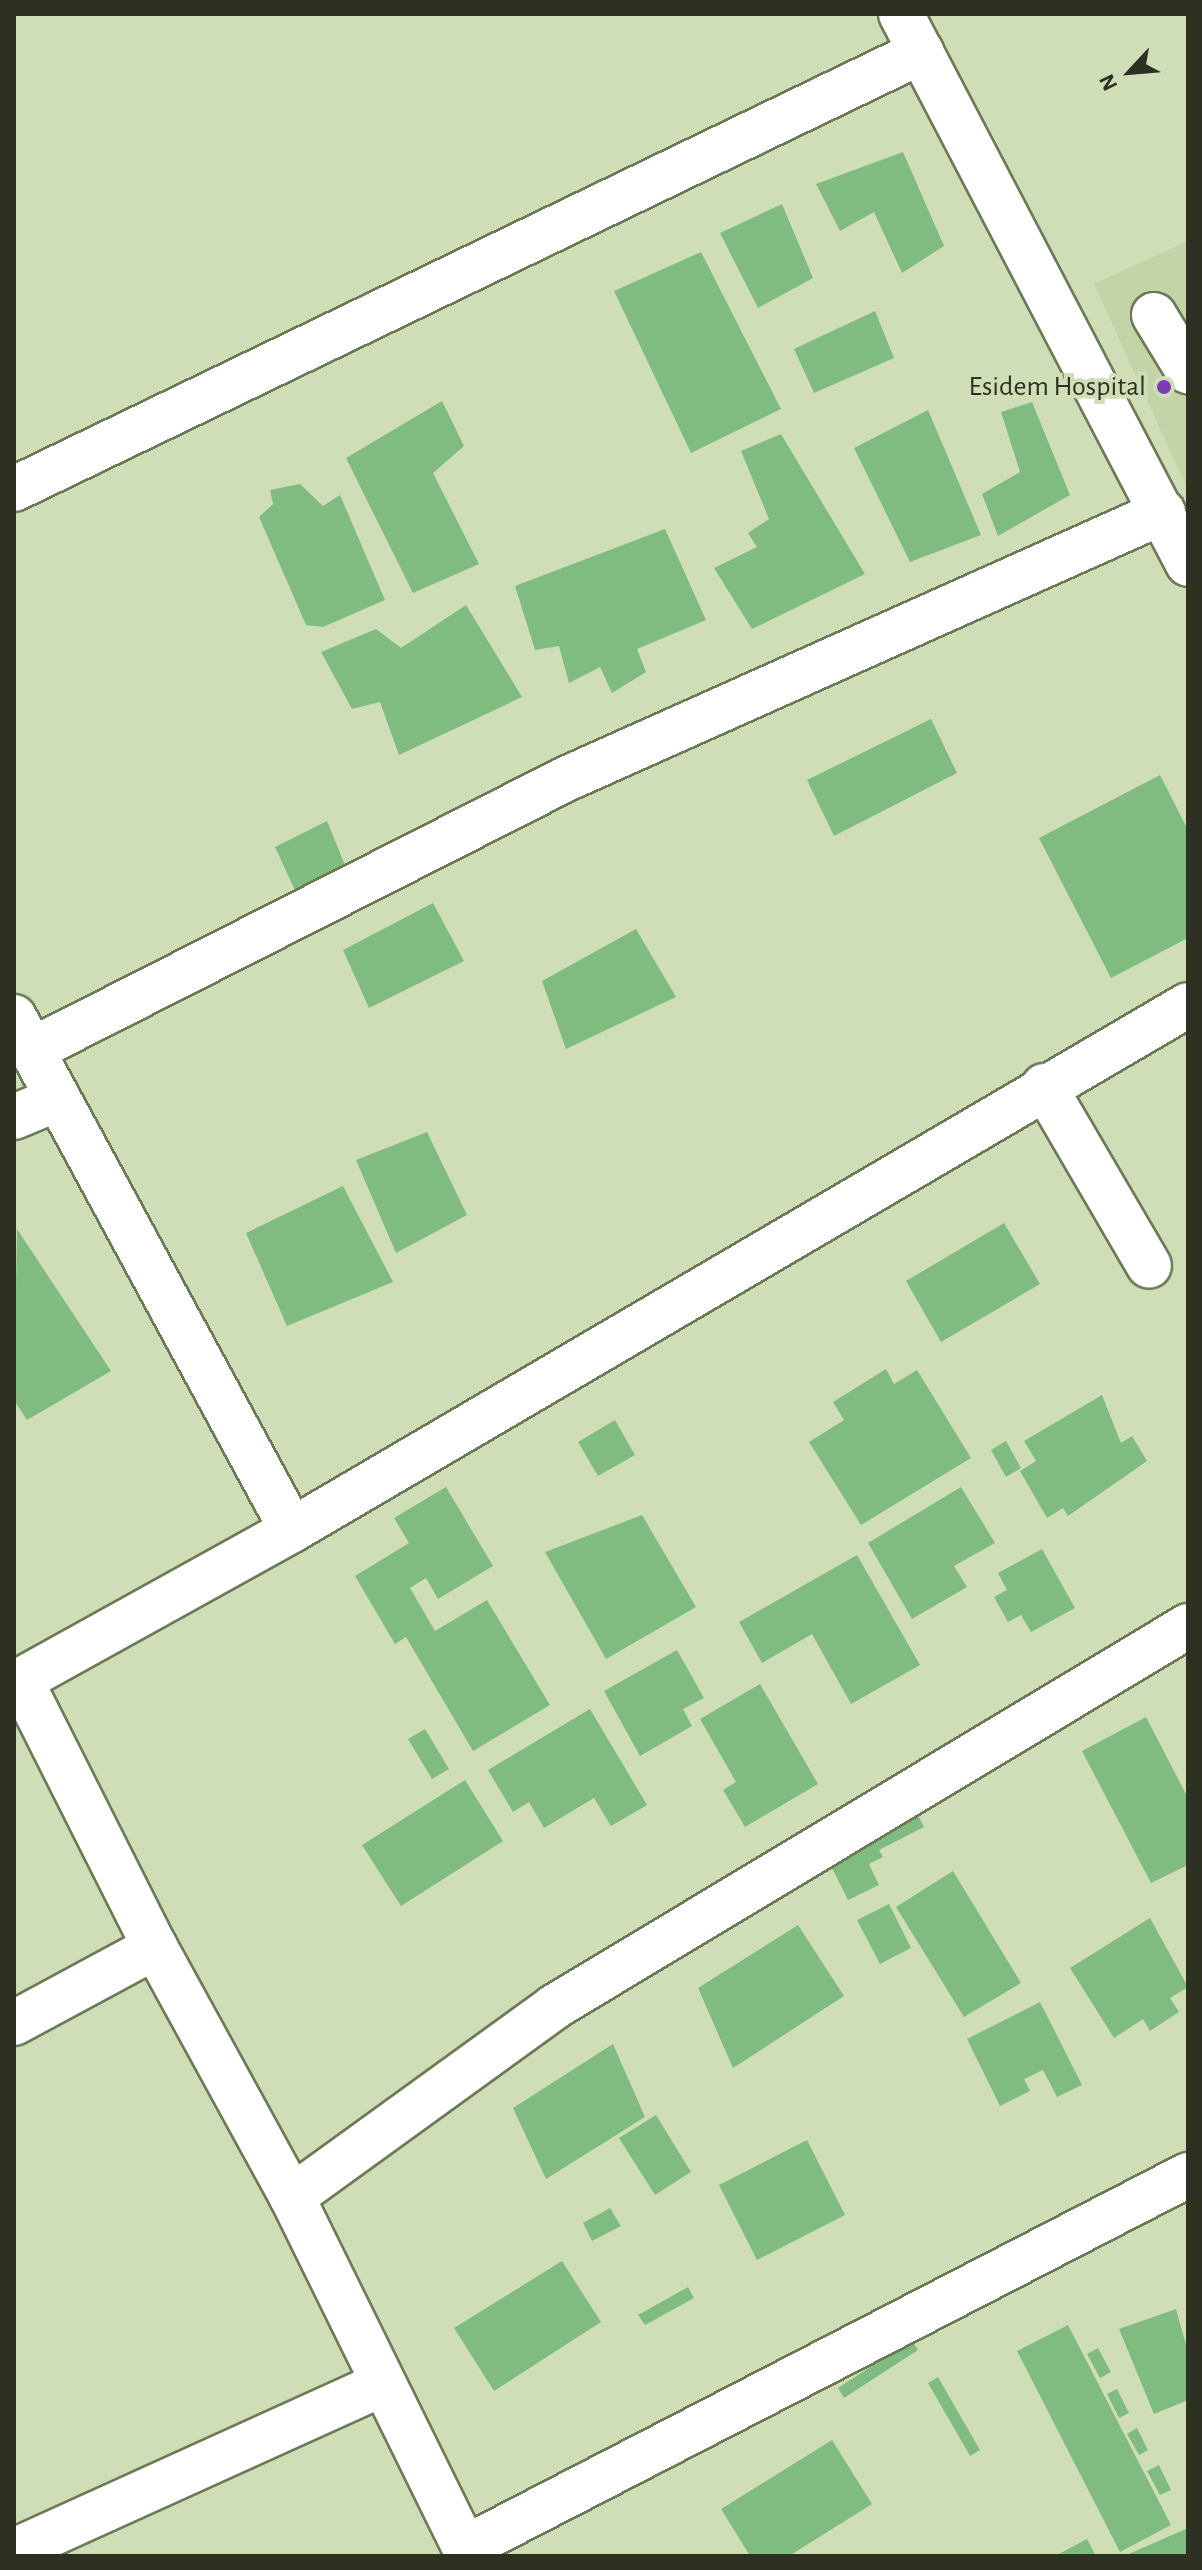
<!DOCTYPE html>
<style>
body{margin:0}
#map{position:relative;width:1202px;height:2570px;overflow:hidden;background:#d0deb8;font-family:"Alegreya Sans",sans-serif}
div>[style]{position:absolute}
.built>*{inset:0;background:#c3d4a7}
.building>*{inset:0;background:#80bc80}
.roads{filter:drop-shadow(2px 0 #6d7a57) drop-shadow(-2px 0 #6d7a57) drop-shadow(0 2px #6d7a57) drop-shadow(0 -2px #6d7a57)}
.minor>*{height:44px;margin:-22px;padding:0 22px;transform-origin:22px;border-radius:22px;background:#fff}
.dots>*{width:22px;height:22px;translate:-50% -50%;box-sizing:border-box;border:4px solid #d0deb8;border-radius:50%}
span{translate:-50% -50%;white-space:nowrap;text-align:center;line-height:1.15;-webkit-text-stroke:8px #d0deb8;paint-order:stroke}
.poi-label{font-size:28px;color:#2c3122}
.right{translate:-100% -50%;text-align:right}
.frame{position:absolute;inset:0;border:16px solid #2c3122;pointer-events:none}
.north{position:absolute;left:1090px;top:32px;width:80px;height:80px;-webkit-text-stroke:6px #d0deb8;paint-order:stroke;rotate:244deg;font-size:22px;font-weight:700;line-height:32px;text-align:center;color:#2c3122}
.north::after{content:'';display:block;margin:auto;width:28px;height:36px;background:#2c3122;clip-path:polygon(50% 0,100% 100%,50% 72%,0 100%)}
</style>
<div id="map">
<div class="built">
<div style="clip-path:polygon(1188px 241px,1188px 490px,1094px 284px)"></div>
</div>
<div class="building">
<div style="clip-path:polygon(903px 152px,944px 246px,902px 273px,874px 212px,840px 231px,816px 184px)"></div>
<div style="clip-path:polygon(782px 204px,813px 278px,758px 308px,720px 233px)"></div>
<div style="clip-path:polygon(701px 252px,781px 409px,691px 453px,614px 291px)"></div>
<div style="clip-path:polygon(875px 311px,894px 358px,814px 393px,794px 349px)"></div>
<div style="clip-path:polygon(442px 401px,464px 446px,433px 473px,479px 564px,413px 593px,346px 458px)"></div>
<div style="clip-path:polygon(1032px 402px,1070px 495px,998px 536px,982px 494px,1020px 472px,1001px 412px)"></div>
<div style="clip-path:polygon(928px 410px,981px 535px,910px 562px,854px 448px)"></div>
<div style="clip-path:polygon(781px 434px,865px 574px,752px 629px,714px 568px,757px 547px,748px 533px,769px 519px,741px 451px)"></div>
<div style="clip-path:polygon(300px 484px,323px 506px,340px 495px,385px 600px,323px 627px,306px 625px,259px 517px,273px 504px,270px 490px)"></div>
<div style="clip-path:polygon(665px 529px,706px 620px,637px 649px,646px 672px,612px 693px,600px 667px,569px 683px,559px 646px,535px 650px,515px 586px)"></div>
<div style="clip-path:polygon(466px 605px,522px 697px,399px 755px,380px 702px,352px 709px,321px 652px,376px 629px,401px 648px)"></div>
<div style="clip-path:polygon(931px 719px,957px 773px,834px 836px,807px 780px)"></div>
<div style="clip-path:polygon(1160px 775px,1188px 830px,1188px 938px,1111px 978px,1039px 838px)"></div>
<div style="clip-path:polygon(327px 821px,349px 875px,299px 899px,275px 847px)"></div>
<div style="clip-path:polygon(433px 903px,464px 961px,369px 1008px,343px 950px)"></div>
<div style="clip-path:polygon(636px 929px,676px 997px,566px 1049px,542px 981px)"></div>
<div style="clip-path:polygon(427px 1132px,467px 1215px,396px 1253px,356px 1160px)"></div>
<div style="clip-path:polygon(343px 1186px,393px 1282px,287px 1326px,246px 1233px)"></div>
<div style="clip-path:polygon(1004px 1223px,1040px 1284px,941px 1342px,906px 1281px)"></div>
<div style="clip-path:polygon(17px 1229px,111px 1371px,27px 1420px,14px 1400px)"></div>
<div style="clip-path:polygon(886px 1369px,894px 1384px,917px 1370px,971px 1458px,861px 1525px,809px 1442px,844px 1420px,833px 1402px)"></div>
<div style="clip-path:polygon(1102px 1395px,1121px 1443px,1132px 1436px,1147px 1461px,1068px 1516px,1063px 1508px,1047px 1518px,1020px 1471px,1036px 1461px,1024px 1441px)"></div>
<div style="clip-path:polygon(615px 1420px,635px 1455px,598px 1476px,578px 1442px)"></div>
<div style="clip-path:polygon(1006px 1441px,1021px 1468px,1006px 1477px,991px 1450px)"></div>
<div style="clip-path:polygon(446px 1487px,493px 1566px,438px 1599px,426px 1578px,410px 1588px,435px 1631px,487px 1600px,550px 1705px,473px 1751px,406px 1637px,395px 1644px,355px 1576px,409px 1543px,394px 1518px)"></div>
<div style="clip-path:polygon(961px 1487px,995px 1543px,954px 1566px,967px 1587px,912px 1619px,868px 1543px)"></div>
<div style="clip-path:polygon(642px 1515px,696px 1607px,606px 1659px,545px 1552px)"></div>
<div style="clip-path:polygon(1042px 1549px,1075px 1608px,1031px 1632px,1021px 1615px,1008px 1622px,994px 1597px,1007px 1590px,998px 1573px)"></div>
<div style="clip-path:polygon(857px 1555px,920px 1665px,851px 1704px,812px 1634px,762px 1663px,739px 1622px)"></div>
<div style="clip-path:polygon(677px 1650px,704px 1698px,683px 1709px,692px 1726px,640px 1756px,604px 1691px)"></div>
<div style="clip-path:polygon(760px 1684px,818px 1784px,745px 1827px,723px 1790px,736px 1782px,700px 1719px)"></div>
<div style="clip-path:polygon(590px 1709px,647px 1805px,611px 1826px,594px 1798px,544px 1828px,529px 1802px,513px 1812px,488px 1770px)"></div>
<div style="clip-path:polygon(1146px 1717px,1188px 1798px,1188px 1865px,1151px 1883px,1082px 1751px)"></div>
<div style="clip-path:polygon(425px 1729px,449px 1769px,432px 1779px,408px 1739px)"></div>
<div style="clip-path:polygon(465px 1780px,503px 1841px,401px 1906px,362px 1845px)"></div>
<div style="clip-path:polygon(917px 1813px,924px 1827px,879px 1850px,883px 1857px,869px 1864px,879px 1885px,848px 1900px,827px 1858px)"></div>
<div style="clip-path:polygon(953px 1871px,1021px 1983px,964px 2017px,896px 1907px)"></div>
<div style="clip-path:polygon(889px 1904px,911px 1948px,880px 1964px,857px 1920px)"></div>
<div style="clip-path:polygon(1150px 1918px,1188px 1987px,1170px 1998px,1179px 2012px,1150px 2031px,1143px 2019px,1114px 2038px,1070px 1968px)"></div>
<div style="clip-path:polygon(798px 1925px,844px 1996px,733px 2068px,698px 1988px)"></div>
<div style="clip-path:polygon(1040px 2002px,1082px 2085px,1057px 2097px,1043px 2070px,1024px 2079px,1030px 2091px,1000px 2106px,967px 2039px)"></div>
<div style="clip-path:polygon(613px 2044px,645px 2117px,546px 2179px,513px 2108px)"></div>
<div style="clip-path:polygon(656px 2115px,691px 2172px,655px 2195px,619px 2138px)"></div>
<div style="clip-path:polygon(807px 2140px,845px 2215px,757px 2260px,719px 2185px)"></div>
<div style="clip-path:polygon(610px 2208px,621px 2226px,592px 2241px,583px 2223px)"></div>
<div style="clip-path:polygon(562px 2261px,601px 2322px,494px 2391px,454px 2328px)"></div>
<div style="clip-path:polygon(688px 2287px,694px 2298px,645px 2325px,638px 2315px)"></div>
<div style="clip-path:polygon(1176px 2309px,1188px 2352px,1188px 2400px,1154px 2414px,1119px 2329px)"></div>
<div style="clip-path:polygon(1068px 2325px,1171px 2525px,1120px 2552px,1017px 2351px)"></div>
<div style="clip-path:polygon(912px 2340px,918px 2350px,844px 2398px,838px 2388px)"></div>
<div style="clip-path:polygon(1098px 2348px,1111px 2372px,1100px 2378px,1087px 2354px)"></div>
<div style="clip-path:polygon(938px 2377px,980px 2450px,970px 2456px,928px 2383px)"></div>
<div style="clip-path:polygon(1117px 2389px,1129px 2413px,1119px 2418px,1107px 2394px)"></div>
<div style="clip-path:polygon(1137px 2428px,1148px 2450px,1139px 2455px,1127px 2434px)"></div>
<div style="clip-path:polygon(832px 2440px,872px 2504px,789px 2556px,750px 2556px,721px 2509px)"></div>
<div style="clip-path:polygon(1159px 2465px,1171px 2490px,1160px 2495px,1147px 2471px)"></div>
<div style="clip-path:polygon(1188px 2528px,1188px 2556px,1124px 2556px)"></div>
<div style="clip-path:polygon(1087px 2539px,1096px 2556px,1055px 2556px)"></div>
</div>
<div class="roads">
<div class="minor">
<div style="left:901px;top:14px;width:620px;rotate:62.44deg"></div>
<div style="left:1154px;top:315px;width:66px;rotate:58.7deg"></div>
<div style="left:14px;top:489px;width:1007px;rotate:-25.73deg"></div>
<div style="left:14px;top:1017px;width:583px;rotate:61.55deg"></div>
<div style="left:32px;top:1050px;width:599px;rotate:-26.91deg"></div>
<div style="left:566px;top:779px;width:654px;rotate:-24.1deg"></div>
<div style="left:1044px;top:1086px;width:208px;rotate:59.7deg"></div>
<div style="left:14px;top:1117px;width:47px;rotate:-22.7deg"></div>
<div style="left:21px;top:1681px;width:298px;rotate:63.3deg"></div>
<div style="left:155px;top:1947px;width:285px;rotate:61.3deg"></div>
<div style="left:292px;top:2197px;width:400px;rotate:63.8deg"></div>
<div style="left:14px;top:1684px;width:318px;rotate:-29deg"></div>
<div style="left:292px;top:1530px;width:1038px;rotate:-30.37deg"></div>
<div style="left:14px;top:2023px;width:160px;rotate:-28.3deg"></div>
<div style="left:292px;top:2197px;width:324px;rotate:-35.9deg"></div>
<div style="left:554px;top:2007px;width:740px;rotate:-31deg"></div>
<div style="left:465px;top:2548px;width:814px;rotate:-27.29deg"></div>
<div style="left:14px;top:2551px;width:405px;rotate:-24.4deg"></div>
</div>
</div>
<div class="dots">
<div style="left:1164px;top:387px;background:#7a3db2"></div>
</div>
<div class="poi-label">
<span class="right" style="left:1146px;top:387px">Esidem Hospital</span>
</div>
<div class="frame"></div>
<div class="north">N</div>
</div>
